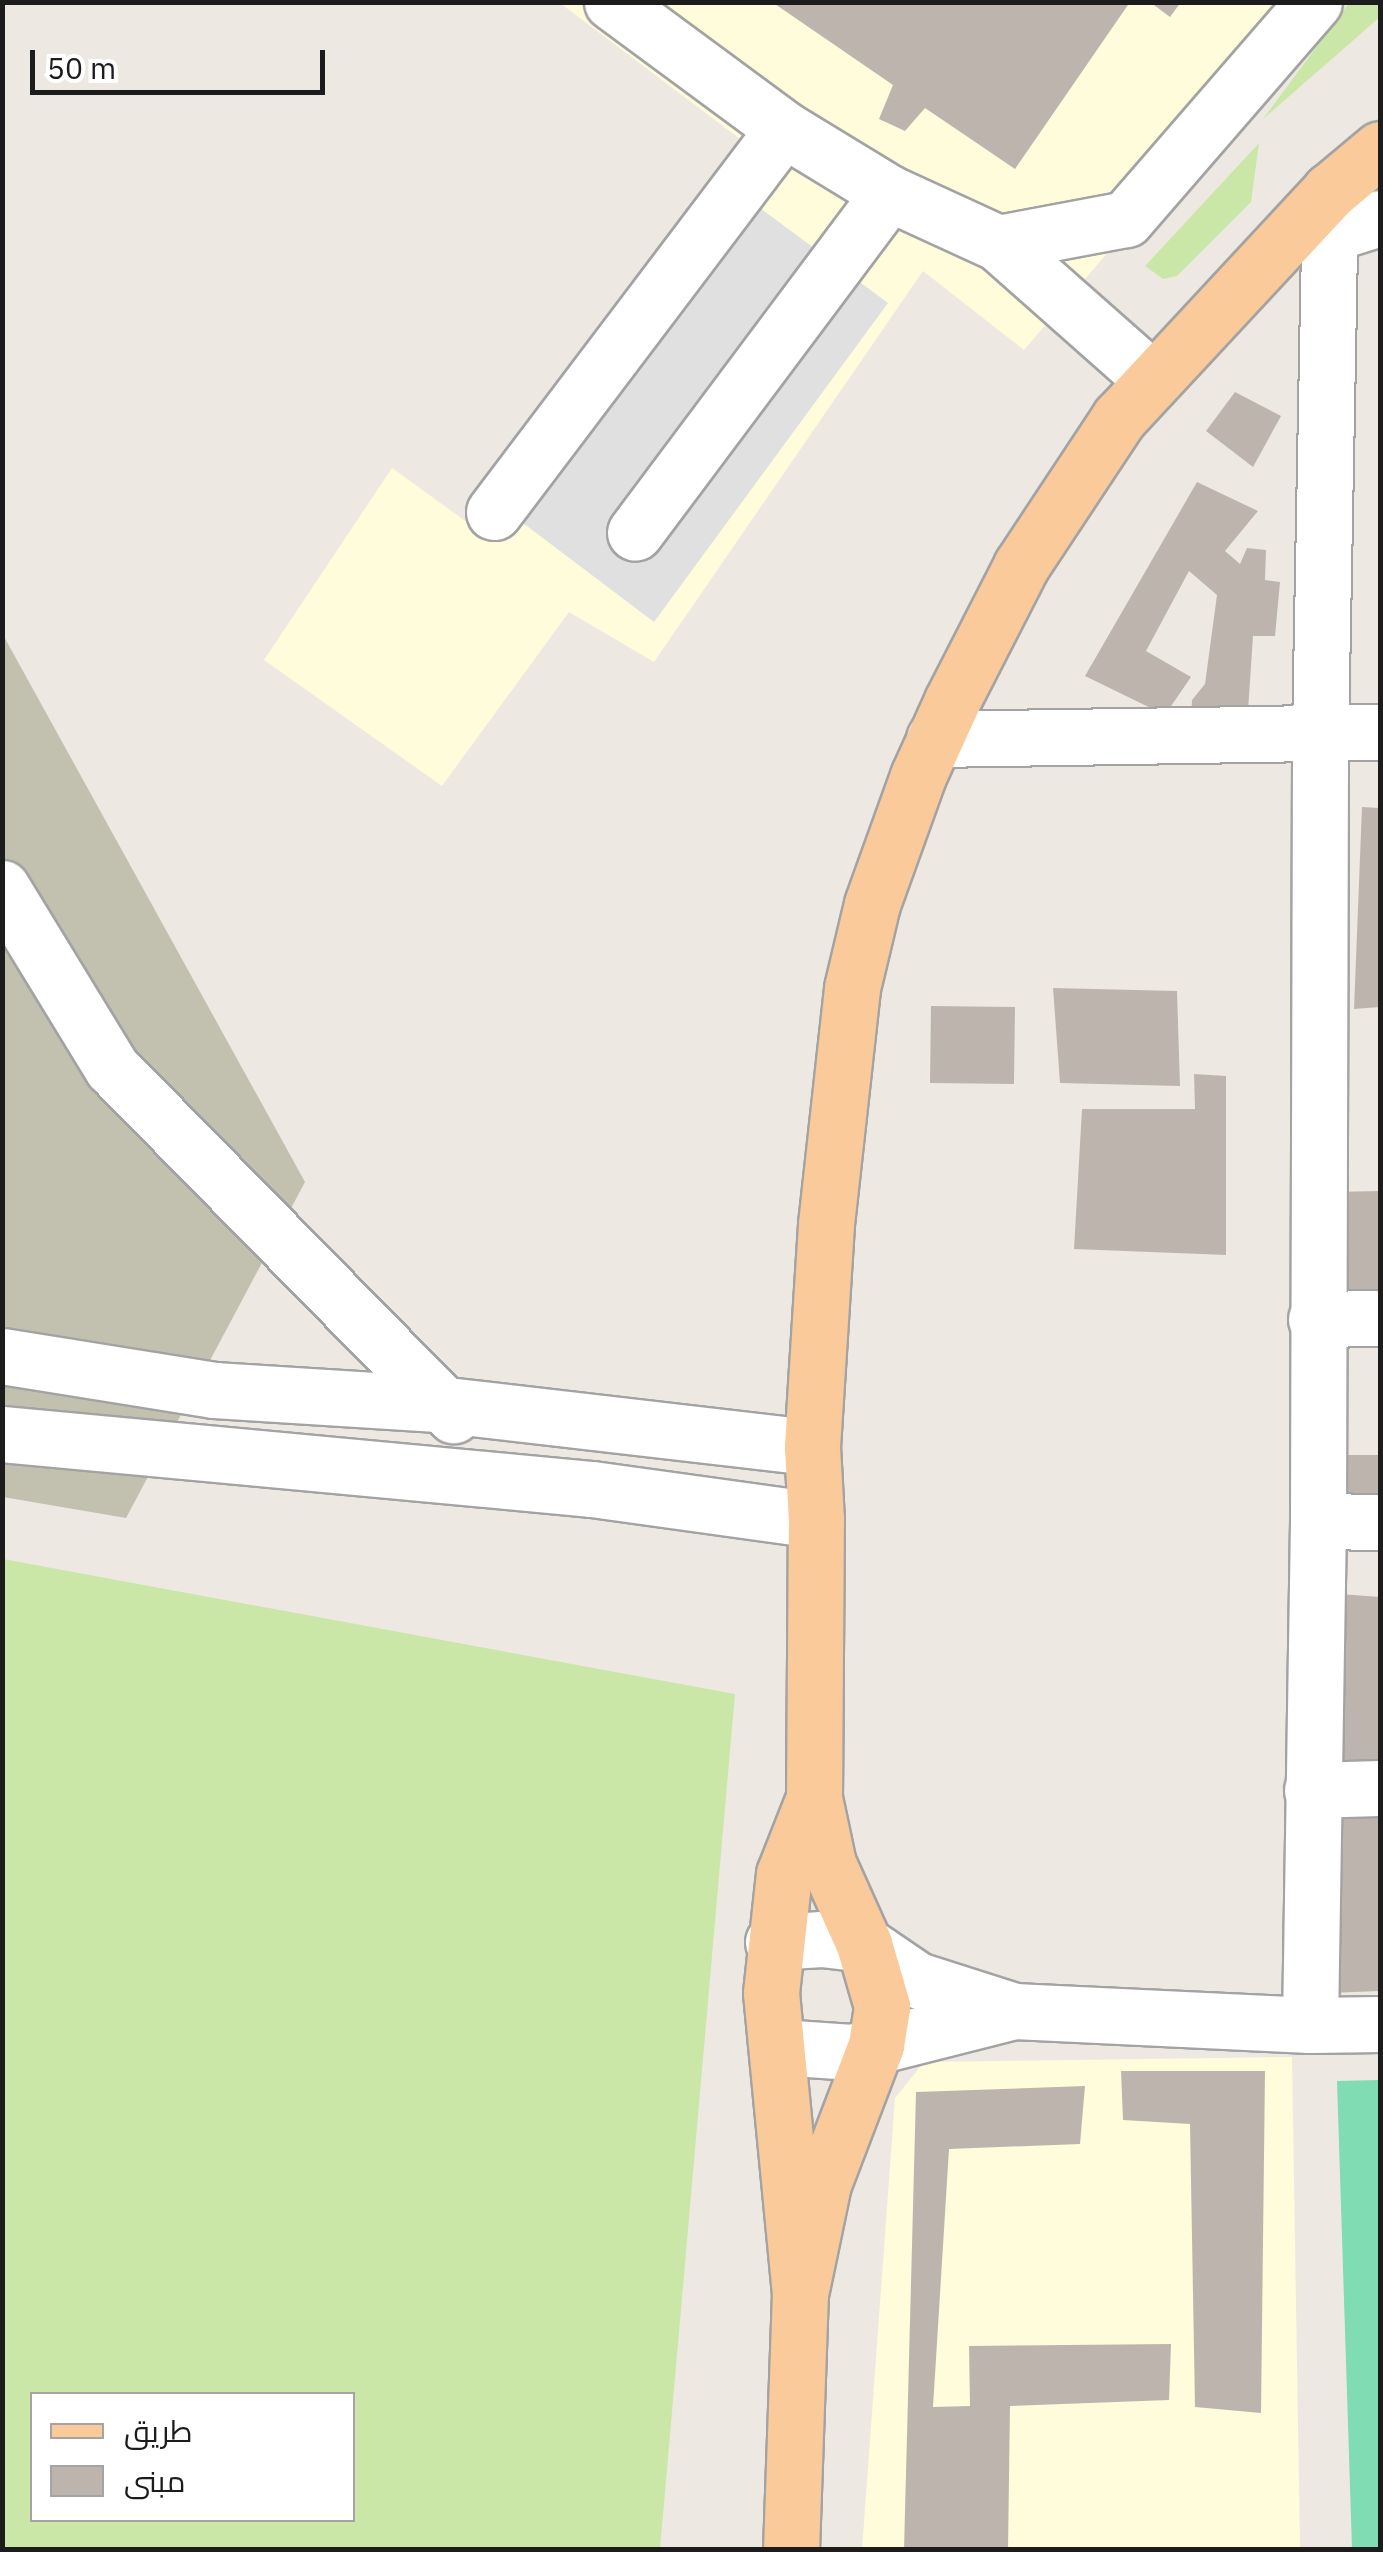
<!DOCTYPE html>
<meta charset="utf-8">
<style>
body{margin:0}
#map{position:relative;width:1383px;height:2552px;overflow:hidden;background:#ede9e2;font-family:"IBM Plex Sans",Cairo,sans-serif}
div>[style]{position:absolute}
.education>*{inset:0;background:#fefcda}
.construction>*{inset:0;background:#c2c0ae}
.grass>*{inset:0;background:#cbe7a8}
.pitch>*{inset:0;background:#80dcb2}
.parking>*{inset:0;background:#e0e0e0}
.building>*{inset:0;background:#beb4ae}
.roads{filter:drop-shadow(2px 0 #a3a3a3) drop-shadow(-2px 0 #a3a3a3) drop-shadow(0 2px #a3a3a3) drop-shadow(0 -2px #a3a3a3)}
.minor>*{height:55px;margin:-27.5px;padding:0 27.5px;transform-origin:27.5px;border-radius:27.5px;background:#fff}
.major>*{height:55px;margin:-27.5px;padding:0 27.5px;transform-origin:27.5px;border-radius:27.5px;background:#faca9a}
span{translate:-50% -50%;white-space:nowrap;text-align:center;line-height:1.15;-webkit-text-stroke:8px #fff;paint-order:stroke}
.frame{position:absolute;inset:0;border:5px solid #1c1c1c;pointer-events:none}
.legend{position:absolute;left:30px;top:2392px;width:325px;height:130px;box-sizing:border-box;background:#fff;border:2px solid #a4a4a4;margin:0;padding:12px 18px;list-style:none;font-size:30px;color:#1c1c1c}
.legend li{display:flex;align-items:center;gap:20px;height:50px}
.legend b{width:50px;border:2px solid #a4a4a4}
.scale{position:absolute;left:30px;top:50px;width:295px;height:45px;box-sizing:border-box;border:5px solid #1c1c1c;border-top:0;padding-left:12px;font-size:30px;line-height:35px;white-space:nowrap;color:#1c1c1c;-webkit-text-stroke:8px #fff;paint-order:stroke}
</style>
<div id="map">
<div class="education">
<div style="clip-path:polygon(560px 3px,1322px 3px,1024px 350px,923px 271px,654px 662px,569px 612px,442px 786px,264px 660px,392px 468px,493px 541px,748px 145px)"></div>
<div style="clip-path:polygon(1292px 2057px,1300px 2549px,862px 2550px,895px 2098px,924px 2062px)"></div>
</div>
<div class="construction">
<div style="clip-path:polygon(2px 633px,305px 1182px,126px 1518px,3px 1497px)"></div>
</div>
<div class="grass">
<div style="clip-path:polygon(1349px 3px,1380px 3px,1380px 17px,1263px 119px)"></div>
<div style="clip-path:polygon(1259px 143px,1251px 202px,1177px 276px,1163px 279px,1145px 266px)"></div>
<div style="clip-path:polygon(evenodd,3px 1559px,735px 1694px,660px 2549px,3px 2549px,3px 1559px,32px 2394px,352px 2394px,352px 2520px,32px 2520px,32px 2394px)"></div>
</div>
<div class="pitch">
<div style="clip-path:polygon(1380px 2080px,1380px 2549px,1352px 2549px,1337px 2081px)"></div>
</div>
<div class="parking">
<div style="clip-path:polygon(760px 208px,888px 303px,654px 622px,523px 523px)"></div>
</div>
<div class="building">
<div style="clip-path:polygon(772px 2px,1130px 2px,1015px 169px,925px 108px,905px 131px,879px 119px,893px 85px)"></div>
<div style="clip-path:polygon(1150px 2px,1181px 2px,1170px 17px)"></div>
<div style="clip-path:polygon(1235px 392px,1281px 416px,1253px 467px,1206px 431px)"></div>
<div style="clip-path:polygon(1197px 482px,1258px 511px,1225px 551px,1240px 564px,1247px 548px,1266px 550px,1265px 580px,1280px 582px,1275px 636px,1253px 636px,1248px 711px,1191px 719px,1192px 700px,1205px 684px,1217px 595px,1189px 571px,1146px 651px,1191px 677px,1165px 715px,1085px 676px)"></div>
<div style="clip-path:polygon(1362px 807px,1380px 808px,1380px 1007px,1354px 1009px)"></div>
<div style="clip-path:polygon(1053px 988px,1177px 991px,1180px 1086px,1060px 1083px)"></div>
<div style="clip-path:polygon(931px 1006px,1015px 1007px,1014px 1084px,930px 1083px)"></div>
<div style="clip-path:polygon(1194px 1074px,1226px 1076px,1226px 1255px,1074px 1249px,1082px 1109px,1195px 1109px)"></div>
<div style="clip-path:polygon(1380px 1191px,1380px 1311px,1326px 1313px,1332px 1192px)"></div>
<div style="clip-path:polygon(1346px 1455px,1380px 1455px,1380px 1512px,1344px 1511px)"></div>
<div style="clip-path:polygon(1340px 1594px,1380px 1597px,1380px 1765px,1334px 1765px)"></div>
<div style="clip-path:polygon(1329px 1813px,1380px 1814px,1380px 1991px,1329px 1993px)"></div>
<div style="clip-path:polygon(1121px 2071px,1265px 2071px,1261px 2413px,1195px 2407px,1190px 2124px,1123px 2120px)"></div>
<div style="clip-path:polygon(1085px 2086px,1080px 2144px,949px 2149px,933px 2407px,970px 2406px,969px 2346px,1171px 2344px,1169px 2400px,1010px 2406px,1008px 2550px,904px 2550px,916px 2092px)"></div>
</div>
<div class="roads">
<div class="minor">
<div style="left:612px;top:2px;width:214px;rotate:36.4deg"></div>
<div style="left:784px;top:129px;width:123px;rotate:31.4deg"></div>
<div style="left:889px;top:193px;width:424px;rotate:126.8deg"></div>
<div style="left:889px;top:193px;width:120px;rotate:24.6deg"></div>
<div style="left:998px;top:243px;width:207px;rotate:41.5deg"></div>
<div style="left:1332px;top:233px;width:50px;rotate:-17.4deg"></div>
<div style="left:998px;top:243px;width:130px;rotate:-10.6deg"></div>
<div style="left:1126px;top:219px;width:287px;rotate:-49.1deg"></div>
<div style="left:494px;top:512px;width:480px;rotate:-52.9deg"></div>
<div style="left:934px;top:739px;width:446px;rotate:-0.9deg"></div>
<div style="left:2px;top:888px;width:211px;rotate:58.6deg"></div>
<div style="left:112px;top:1068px;width:487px;rotate:45.5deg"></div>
<div style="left:1316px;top:1319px;width:64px;rotate:-0.9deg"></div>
<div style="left:2px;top:1356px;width:215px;rotate:9.1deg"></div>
<div style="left:214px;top:1390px;width:224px;rotate:3.6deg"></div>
<div style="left:438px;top:1404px;width:376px;rotate:6.6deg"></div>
<div style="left:2px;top:1434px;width:593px;rotate:5.33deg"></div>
<div style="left:592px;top:1489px;width:226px;rotate:7.9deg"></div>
<div style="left:1318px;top:1521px;width:62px;rotate:0.9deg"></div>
<div style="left:1312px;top:1790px;width:68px;rotate:-1.7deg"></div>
<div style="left:773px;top:1942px;width:49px;rotate:-3.5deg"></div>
<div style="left:822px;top:1939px;width:42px;rotate:6.8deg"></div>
<div style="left:864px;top:1944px;width:64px;rotate:34.2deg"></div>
<div style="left:917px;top:1980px;width:102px;rotate:17.7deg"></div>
<div style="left:1014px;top:2011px;width:296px;rotate:2.7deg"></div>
<div style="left:1310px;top:2025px;width:70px;rotate:-0.8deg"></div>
<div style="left:1310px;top:2025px;width:504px;rotate:-89.09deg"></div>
<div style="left:1318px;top:1521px;width:788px;rotate:-89.85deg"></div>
<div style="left:1320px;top:733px;width:542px;rotate:-88.94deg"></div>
<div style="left:779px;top:2047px;width:73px;rotate:3.9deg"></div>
<div style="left:852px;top:2052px;width:167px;rotate:-14.2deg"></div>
</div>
<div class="major">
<div style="left:800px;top:2294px;width:112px;rotate:-78.2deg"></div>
<div style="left:823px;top:2184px;width:149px;rotate:-69.1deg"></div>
<div style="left:876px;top:2045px;width:39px;rotate:-81deg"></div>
<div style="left:882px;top:2006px;width:65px;rotate:-106.2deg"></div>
<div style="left:864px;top:1944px;width:88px;rotate:-114.2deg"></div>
<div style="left:828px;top:1864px;width:67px;rotate:-102deg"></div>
<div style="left:814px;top:1798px;width:278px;rotate:-89.6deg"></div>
<div style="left:816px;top:1520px;width:73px;rotate:-93.1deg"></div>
<div style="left:812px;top:1447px;width:223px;rotate:-86.4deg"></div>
<div style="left:826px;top:1224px;width:237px;rotate:-83.7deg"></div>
<div style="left:852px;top:988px;width:86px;rotate:-76.6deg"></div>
<div style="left:872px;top:904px;width:136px;rotate:-70.2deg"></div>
<div style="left:918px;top:776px;width:82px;rotate:-65.6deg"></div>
<div style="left:952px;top:701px;width:152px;rotate:-62.9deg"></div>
<div style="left:1021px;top:566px;width:178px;rotate:-56.5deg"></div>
<div style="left:1119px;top:418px;width:310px;rotate:-47.1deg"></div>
<div style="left:1330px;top:191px;width:65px;rotate:-40deg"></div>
<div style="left:791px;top:2550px;width:256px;rotate:-88deg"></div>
<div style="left:800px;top:2294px;width:302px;rotate:-95.5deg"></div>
<div style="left:771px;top:1993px;width:120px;rotate:-83.8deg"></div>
<div style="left:784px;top:1874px;width:82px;rotate:-68.5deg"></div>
</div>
</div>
<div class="frame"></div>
<ul class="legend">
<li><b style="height:12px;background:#faca9a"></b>طريق</li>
<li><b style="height:28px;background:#beb4ae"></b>مبنى</li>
</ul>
<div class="scale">50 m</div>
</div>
